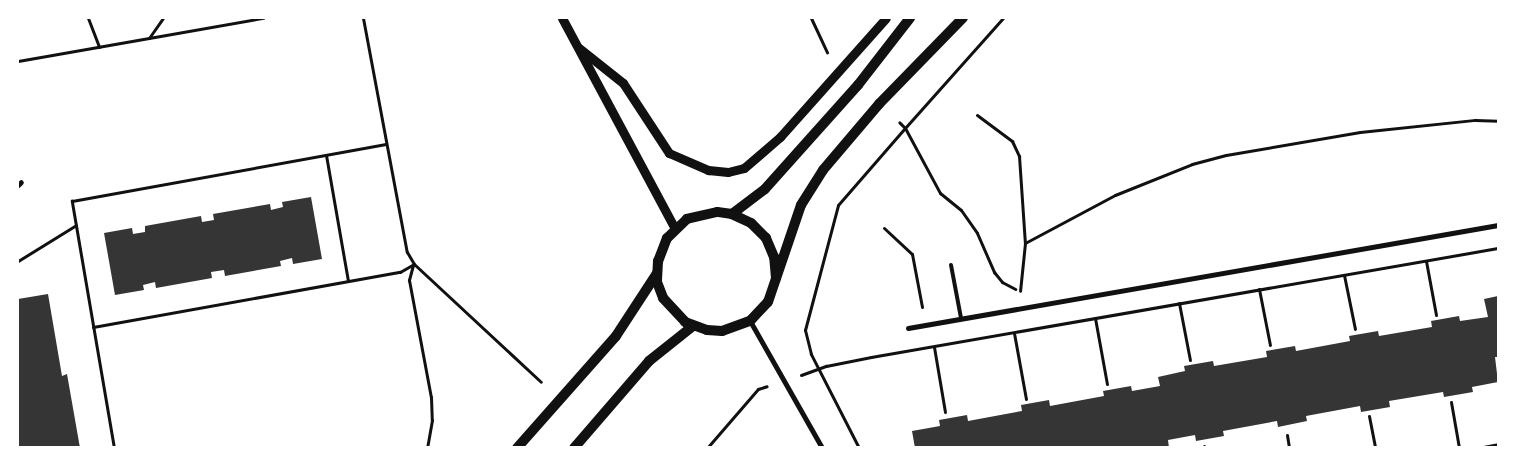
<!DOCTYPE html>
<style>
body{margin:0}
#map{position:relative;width:1516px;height:465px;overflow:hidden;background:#fff;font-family:"Space Grotesk",sans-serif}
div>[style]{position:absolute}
.building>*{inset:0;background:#353535}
.path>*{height:3px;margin:-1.5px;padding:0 1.5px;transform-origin:1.5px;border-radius:1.5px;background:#111}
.service>*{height:4px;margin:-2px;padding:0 2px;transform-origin:2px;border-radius:2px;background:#111}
.minor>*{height:5px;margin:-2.5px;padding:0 2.5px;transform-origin:2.5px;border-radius:2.5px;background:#111}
.tertiary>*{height:9px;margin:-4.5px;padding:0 4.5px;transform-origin:4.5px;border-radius:4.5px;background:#111}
.secondary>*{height:10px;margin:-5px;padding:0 5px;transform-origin:5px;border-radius:5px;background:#111}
span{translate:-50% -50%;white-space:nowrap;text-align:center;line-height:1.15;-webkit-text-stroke:4px #fff;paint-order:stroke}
.frame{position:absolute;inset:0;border:19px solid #fff;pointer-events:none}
</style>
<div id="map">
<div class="building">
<div style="clip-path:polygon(311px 197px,322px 259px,293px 264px,292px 258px,280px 261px,281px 266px,225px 276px,224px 270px,211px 272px,212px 278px,156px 288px,155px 282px,143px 285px,144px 290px,115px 295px,104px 233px,132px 228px,133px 234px,145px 232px,145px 226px,201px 216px,202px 222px,214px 220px,213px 214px,270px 204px,271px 210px,283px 207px,282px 202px)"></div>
<div style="clip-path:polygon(48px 294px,62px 376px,67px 374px,80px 448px,18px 448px,18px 299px)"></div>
<div style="clip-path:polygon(1498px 296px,1498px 357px,1495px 357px,1498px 382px,1472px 387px,1473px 392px,1444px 397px,1443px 392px,1389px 401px,1390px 407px,1361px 412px,1360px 406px,1306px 416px,1307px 421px,1278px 427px,1277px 421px,1223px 431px,1224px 436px,1196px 441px,1195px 435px,1168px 440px,1169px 448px,915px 448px,912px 431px,940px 426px,939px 420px,967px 415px,968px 421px,1022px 411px,1021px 405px,1049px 400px,1050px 406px,1104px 396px,1103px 391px,1131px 386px,1132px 391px,1160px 386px,1158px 377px,1185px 371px,1184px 366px,1213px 361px,1214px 366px,1267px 357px,1266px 351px,1295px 346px,1296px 351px,1350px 341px,1349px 336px,1378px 331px,1379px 336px,1432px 327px,1431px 321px,1459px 316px,1460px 321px,1488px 317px,1484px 299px)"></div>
</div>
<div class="path">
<div style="left:88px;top:18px;width:31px;rotate:69deg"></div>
<div style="left:363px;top:18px;width:238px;rotate:79.4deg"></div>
<div style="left:407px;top:252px;width:14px;rotate:60deg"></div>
<div style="left:414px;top:264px;width:173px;rotate:42.9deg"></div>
<div style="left:811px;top:18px;width:38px;rotate:65deg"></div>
<div style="left:1003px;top:18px;width:147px;rotate:131.7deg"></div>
<div style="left:905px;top:128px;width:74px;rotate:61.7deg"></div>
<div style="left:940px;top:193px;width:27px;rotate:39deg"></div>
<div style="left:961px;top:210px;width:28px;rotate:55deg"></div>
<div style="left:977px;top:233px;width:43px;rotate:66.4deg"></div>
<div style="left:994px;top:272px;width:13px;rotate:51deg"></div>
<div style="left:1002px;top:282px;width:15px;rotate:28deg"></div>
<div style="left:149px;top:38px;width:116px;rotate:-10deg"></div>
<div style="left:18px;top:61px;width:133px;rotate:-10deg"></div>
<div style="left:149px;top:38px;width:24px;rotate:-55deg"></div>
<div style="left:977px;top:115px;width:44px;rotate:36.6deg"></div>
<div style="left:1012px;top:141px;width:17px;rotate:65deg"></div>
<div style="left:1019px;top:156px;width:87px;rotate:86.1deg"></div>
<div style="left:1025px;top:243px;width:48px;rotate:95.9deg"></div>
<div style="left:326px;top:155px;width:128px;rotate:80.1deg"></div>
<div style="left:884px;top:228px;width:38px;rotate:43deg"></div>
<div style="left:912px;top:254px;width:54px;rotate:79.3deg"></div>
<div style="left:1025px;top:243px;width:102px;rotate:-28.1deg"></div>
<div style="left:1115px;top:195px;width:83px;rotate:-21.9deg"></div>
<div style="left:1192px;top:164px;width:35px;rotate:-15deg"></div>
<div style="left:1226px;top:155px;width:136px;rotate:-9.7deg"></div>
<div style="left:1360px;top:132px;width:116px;rotate:-6deg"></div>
<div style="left:1475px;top:120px;width:23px;rotate:2deg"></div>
<div style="left:18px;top:261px;width:68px;rotate:-31.8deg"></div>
<div style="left:1426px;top:261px;width:55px;rotate:79.5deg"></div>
<div style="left:413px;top:265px;width:16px;rotate:105deg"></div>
<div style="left:409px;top:280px;width:119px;rotate:79.4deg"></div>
<div style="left:431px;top:397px;width:23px;rotate:88deg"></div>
<div style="left:432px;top:420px;width:28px;rotate:100deg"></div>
<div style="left:1344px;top:275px;width:55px;rotate:78.5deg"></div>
<div style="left:1259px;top:289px;width:57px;rotate:78.9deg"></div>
<div style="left:1179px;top:303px;width:58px;rotate:79.1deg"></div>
<div style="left:1095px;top:318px;width:67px;rotate:79.7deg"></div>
<div style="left:93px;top:327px;width:312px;rotate:-10.2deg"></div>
<div style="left:400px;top:272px;width:16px;rotate:-30deg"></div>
<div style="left:1014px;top:333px;width:67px;rotate:79.7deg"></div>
<div style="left:934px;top:347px;width:66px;rotate:80.4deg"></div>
<div style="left:801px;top:375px;width:27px;rotate:-20deg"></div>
<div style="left:826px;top:366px;width:46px;rotate:-11.3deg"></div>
<div style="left:871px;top:357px;width:636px;rotate:-9.86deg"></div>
<div style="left:1451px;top:402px;width:47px;rotate:80.1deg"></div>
<div style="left:1369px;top:416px;width:33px;rotate:79deg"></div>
<div style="left:1287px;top:435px;width:13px;rotate:81deg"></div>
<div style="left:1204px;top:446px;width:2px;rotate:63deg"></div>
<div style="left:114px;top:448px;width:251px;rotate:-99.7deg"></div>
<div style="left:72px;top:201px;width:319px;rotate:-10.3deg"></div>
<div style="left:707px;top:448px;width:78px;rotate:-49.2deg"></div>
<div style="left:758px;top:389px;width:9px;rotate:-18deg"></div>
<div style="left:859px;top:448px;width:106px;rotate:-117.1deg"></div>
<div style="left:811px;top:354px;width:25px;rotate:-104deg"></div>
<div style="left:805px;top:330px;width:129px;rotate:-75.2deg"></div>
<div style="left:838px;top:205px;width:102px;rotate:-49deg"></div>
<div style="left:905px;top:128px;width:8px;rotate:-135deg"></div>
<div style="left:1478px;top:448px;width:20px;rotate:-11deg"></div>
</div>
<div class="service">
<div style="left:951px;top:265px;width:54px;rotate:79.3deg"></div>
</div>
<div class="minor">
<div style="left:18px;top:185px;width:4px;rotate:-45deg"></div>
<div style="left:750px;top:321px;width:146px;rotate:60.4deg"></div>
<div style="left:908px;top:328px;width:599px;rotate:-9.9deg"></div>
</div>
<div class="tertiary">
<div style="left:562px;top:18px;width:239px;rotate:61.8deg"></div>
<div style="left:579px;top:48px;width:56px;rotate:38.5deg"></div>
<div style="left:623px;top:83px;width:84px;rotate:56.7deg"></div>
<div style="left:669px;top:153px;width:43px;rotate:23.6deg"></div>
<div style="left:708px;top:170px;width:20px;rotate:6deg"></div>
<div style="left:728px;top:172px;width:16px;rotate:-14deg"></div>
<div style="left:744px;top:168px;width:48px;rotate:-40.7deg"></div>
<div style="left:780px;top:137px;width:159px;rotate:-48.3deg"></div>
</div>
<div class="secondary">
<div style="left:732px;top:214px;width:41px;rotate:-37.1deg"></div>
<div style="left:765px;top:189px;width:140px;rotate:-48.2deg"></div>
<div style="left:858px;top:85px;width:85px;rotate:-52.2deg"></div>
<div style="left:776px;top:278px;width:21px;rotate:-95deg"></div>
<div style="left:774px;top:257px;width:21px;rotate:-113deg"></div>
<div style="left:766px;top:238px;width:21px;rotate:-135deg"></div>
<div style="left:751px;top:223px;width:21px;rotate:-155deg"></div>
<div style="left:732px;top:214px;width:15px;rotate:-172deg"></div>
<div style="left:717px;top:212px;width:31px;rotate:167deg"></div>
<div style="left:687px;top:219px;width:28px;rotate:136deg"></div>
<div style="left:667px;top:238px;width:25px;rotate:111deg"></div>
<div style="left:658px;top:261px;width:21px;rotate:93deg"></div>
<div style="left:657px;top:282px;width:17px;rotate:69deg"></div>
<div style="left:663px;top:298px;width:33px;rotate:47deg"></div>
<div style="left:685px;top:322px;width:23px;rotate:20deg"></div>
<div style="left:707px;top:330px;width:15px;rotate:4deg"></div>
<div style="left:722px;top:331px;width:30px;rotate:-20deg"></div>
<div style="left:750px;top:321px;width:26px;rotate:-47deg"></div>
<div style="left:768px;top:302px;width:102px;rotate:-71.2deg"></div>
<div style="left:801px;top:205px;width:41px;rotate:-57.8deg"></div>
<div style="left:823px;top:170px;width:87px;rotate:-49.7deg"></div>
<div style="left:879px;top:104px;width:120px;rotate:-45.7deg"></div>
<div style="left:517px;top:448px;width:149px;rotate:-48.5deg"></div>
<div style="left:616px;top:336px;width:75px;rotate:-56.9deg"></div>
<div style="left:574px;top:448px;width:115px;rotate:-49.2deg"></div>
<div style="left:649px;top:361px;width:56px;rotate:-38.5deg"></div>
</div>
<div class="frame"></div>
</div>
